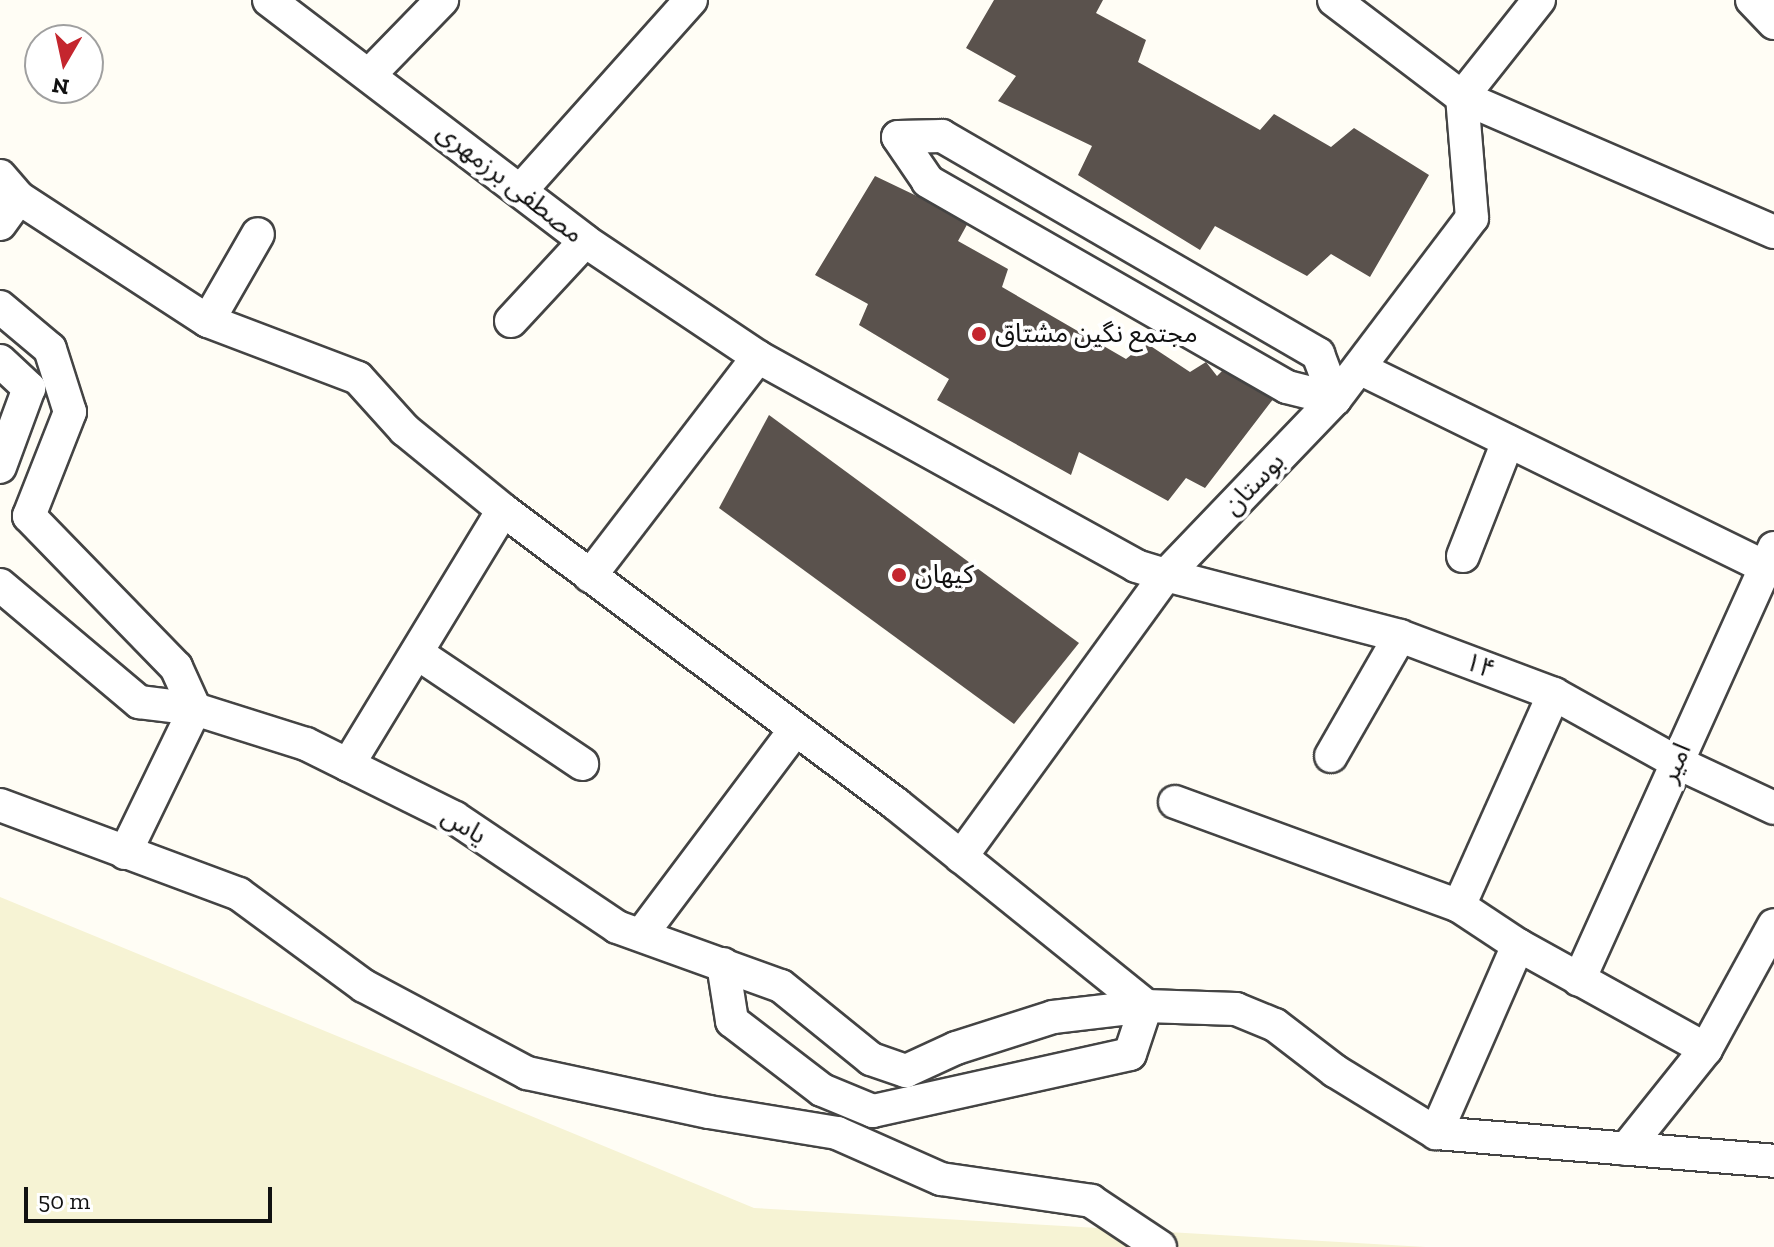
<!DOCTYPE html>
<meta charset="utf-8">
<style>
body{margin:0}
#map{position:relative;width:1774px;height:1247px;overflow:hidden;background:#fffdf5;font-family:"Zilla Slab","Noto Sans Arabic",serif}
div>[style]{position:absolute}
.farmland>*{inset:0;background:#f6f3d4}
.building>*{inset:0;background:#5a524d}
.roads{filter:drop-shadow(2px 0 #444) drop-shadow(-2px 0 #444) drop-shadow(0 2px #444) drop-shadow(0 -2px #444)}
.street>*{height:32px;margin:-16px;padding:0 16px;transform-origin:16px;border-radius:16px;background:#fff}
.dots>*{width:22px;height:22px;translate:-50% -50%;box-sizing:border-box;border:4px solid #fff;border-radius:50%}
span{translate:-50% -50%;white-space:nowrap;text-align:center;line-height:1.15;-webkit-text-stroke:8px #fff;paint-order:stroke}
.street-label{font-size:26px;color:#111}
.poi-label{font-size:26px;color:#111}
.left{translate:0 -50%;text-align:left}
.north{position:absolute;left:24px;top:24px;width:80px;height:80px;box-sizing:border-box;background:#fff;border:2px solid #a0a0a0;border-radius:50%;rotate:189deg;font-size:22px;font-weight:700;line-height:32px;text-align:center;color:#111}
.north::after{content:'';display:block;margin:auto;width:28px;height:36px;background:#c4262e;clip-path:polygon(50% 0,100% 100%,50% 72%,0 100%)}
.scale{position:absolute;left:24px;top:1187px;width:248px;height:36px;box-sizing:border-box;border:4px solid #111;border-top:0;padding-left:10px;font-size:24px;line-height:28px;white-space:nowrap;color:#111;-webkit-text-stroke:6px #fff;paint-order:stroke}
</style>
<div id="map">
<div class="farmland">
<div style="clip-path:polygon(0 897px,754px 1208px,1426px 1247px,0 1247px)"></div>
</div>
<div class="building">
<div style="clip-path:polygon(994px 0,1103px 0,1096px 13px,1146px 40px,1138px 62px,1260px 130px,1274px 114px,1331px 147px,1354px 128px,1429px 175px,1370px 277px,1331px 254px,1307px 276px,1215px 226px,1200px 250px,1078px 175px,1092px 146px,998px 101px,1016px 76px,966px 48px)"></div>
<div style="clip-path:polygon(875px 176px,969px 221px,958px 241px,1008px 269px,1002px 287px,1126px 359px,1146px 343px,1190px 372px,1206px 362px,1217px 376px,1229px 364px,1274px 398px,1205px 488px,1186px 478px,1168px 501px,1079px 452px,1071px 475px,937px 400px,949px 379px,859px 325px,868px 304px,815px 275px)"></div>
<div style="clip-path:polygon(769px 415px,1079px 643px,1014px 724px,719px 508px)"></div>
</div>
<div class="roads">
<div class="street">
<div style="left:269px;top:0;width:397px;rotate:37.3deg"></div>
<div style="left:585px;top:241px;width:208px;rotate:33.8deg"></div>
<div style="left:758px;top:357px;width:432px;rotate:28.9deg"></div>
<div style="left:1136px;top:566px;width:31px;rotate:17deg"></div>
<div style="left:1166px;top:575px;width:244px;rotate:-46.2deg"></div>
<div style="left:1335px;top:399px;width:227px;rotate:-52.9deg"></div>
<div style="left:1472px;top:218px;width:121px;rotate:-94.7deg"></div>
<div style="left:1462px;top:97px;width:124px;rotate:-51.6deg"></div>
<div style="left:1334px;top:0;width:161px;rotate:37.2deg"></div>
<div style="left:1462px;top:97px;width:340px;rotate:23.4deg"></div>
<div style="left:1752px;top:0;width:32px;rotate:46deg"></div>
<div style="left:369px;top:75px;width:105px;rotate:-45.8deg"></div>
<div style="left:942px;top:136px;width:435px;rotate:30.1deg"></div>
<div style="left:1318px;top:354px;width:48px;rotate:69.3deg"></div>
<div style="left:1335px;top:399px;width:49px;rotate:-166deg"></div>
<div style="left:1287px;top:387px;width:414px;rotate:-150.2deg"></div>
<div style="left:928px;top:181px;width:53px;rotate:-124.3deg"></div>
<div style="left:898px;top:137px;width:44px;rotate:-1.3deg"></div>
<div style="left:0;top:176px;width:29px;rotate:49deg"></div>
<div style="left:521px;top:190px;width:255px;rotate:-48.2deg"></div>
<div style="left:0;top:224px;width:32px;rotate:-54deg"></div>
<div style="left:19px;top:198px;width:225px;rotate:33.1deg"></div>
<div style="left:208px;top:321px;width:160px;rotate:20.8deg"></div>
<div style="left:358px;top:378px;width:70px;rotate:47.9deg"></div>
<div style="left:405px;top:430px;width:127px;rotate:39.2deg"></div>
<div style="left:503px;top:510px;width:491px;rotate:36.8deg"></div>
<div style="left:896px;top:804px;width:321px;rotate:38.9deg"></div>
<div style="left:0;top:307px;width:65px;rotate:40deg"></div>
<div style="left:50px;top:349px;width:66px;rotate:72.4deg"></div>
<div style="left:70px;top:412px;width:112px;rotate:111.5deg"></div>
<div style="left:29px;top:516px;width:211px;rotate:45.8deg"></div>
<div style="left:176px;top:667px;width:46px;rotate:65.7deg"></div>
<div style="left:208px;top:321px;width:100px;rotate:-60.1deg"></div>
<div style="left:511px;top:321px;width:109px;rotate:-47.2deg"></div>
<div style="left:0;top:361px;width:40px;rotate:43deg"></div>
<div style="left:29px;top:388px;width:84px;rotate:110.2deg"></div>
<div style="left:1359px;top:368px;width:462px;rotate:26.1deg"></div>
<div style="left:1463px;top:556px;width:123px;rotate:-68.6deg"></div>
<div style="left:590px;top:576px;width:276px;rotate:-52.5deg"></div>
<div style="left:0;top:585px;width:182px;rotate:40.1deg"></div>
<div style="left:139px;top:702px;width:56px;rotate:7.1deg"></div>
<div style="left:195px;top:709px;width:116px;rotate:17.5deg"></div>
<div style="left:306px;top:744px;width:166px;rotate:26.4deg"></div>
<div style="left:455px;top:818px;width:195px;rotate:33.9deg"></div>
<div style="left:617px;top:927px;width:174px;rotate:19.8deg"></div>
<div style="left:781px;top:986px;width:116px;rotate:39deg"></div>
<div style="left:871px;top:1059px;width:37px;rotate:19deg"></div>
<div style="left:906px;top:1071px;width:55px;rotate:-24.7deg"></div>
<div style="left:956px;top:1048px;width:102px;rotate:-17.7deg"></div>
<div style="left:1053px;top:1017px;width:94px;rotate:-6.7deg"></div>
<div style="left:1146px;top:1006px;width:90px;rotate:1.9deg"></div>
<div style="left:1236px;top:1009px;width:42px;rotate:22.3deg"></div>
<div style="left:1275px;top:1025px;width:76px;rotate:37.5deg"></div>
<div style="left:1335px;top:1071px;width:119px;rotate:31.5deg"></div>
<div style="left:1436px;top:1133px;width:339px;rotate:4.7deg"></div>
<div style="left:417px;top:653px;width:199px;rotate:33.9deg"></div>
<div style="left:1331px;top:756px;width:138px;rotate:-60.1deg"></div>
<div style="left:348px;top:765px;width:298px;rotate:-58.7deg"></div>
<div style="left:1175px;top:802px;width:302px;rotate:20.1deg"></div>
<div style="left:1459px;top:906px;width:71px;rotate:33.5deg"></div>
<div style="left:1518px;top:945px;width:215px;rotate:29deg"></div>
<div style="left:0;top:805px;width:255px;rotate:20.4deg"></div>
<div style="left:239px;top:894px;width:155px;rotate:36.4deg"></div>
<div style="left:364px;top:986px;width:185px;rotate:28.1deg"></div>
<div style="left:527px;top:1073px;width:186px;rotate:12.1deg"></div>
<div style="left:709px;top:1112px;width:130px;rotate:9.3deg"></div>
<div style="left:837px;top:1133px;width:114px;rotate:23.9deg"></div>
<div style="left:941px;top:1179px;width:152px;rotate:8.3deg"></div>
<div style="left:1091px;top:1201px;width:83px;rotate:33.7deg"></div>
<div style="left:125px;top:853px;width:160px;rotate:-64.1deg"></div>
<div style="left:961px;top:857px;width:349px;rotate:-54deg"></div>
<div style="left:1166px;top:575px;width:242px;rotate:14.6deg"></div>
<div style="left:1400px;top:636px;width:165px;rotate:20.6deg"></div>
<div style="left:1554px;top:694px;width:140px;rotate:29.1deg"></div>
<div style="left:1676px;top:762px;width:108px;rotate:25.1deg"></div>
<div style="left:1459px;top:906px;width:232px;rotate:-65.9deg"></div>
<div style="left:641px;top:935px;width:255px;rotate:-53.1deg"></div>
<div style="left:723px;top:964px;width:58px;rotate:81deg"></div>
<div style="left:732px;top:1021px;width:113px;rotate:37.5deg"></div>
<div style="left:822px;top:1090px;width:55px;rotate:22.4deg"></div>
<div style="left:873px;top:1111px;width:263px;rotate:-12.5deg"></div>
<div style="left:1130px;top:1054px;width:51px;rotate:-71.6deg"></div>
<div style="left:1579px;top:980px;width:474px;rotate:-65.7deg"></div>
<div style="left:1436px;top:1133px;width:205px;rotate:-66.4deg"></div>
<div style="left:1626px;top:1149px;width:128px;rotate:-51.3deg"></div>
<div style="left:1706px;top:1049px;width:141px;rotate:-61.3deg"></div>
</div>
</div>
<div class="dots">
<div style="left:979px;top:334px;background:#c4262e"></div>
<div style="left:899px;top:575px;background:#c4262e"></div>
</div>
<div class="street-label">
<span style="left:510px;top:183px;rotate:38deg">مصطفی برزمهری</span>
<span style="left:1254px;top:484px;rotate:-46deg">بوستان</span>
<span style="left:1480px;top:666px;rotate:21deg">۱۴</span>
<span style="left:1676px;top:763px;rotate:-66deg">امیر</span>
<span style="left:464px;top:826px;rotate:31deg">یاس</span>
</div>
<div class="poi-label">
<span class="left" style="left:995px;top:334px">مجتمع نگین مشتاق</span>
<span class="left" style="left:915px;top:575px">کیهان</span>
</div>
<div class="north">N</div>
<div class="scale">50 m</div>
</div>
